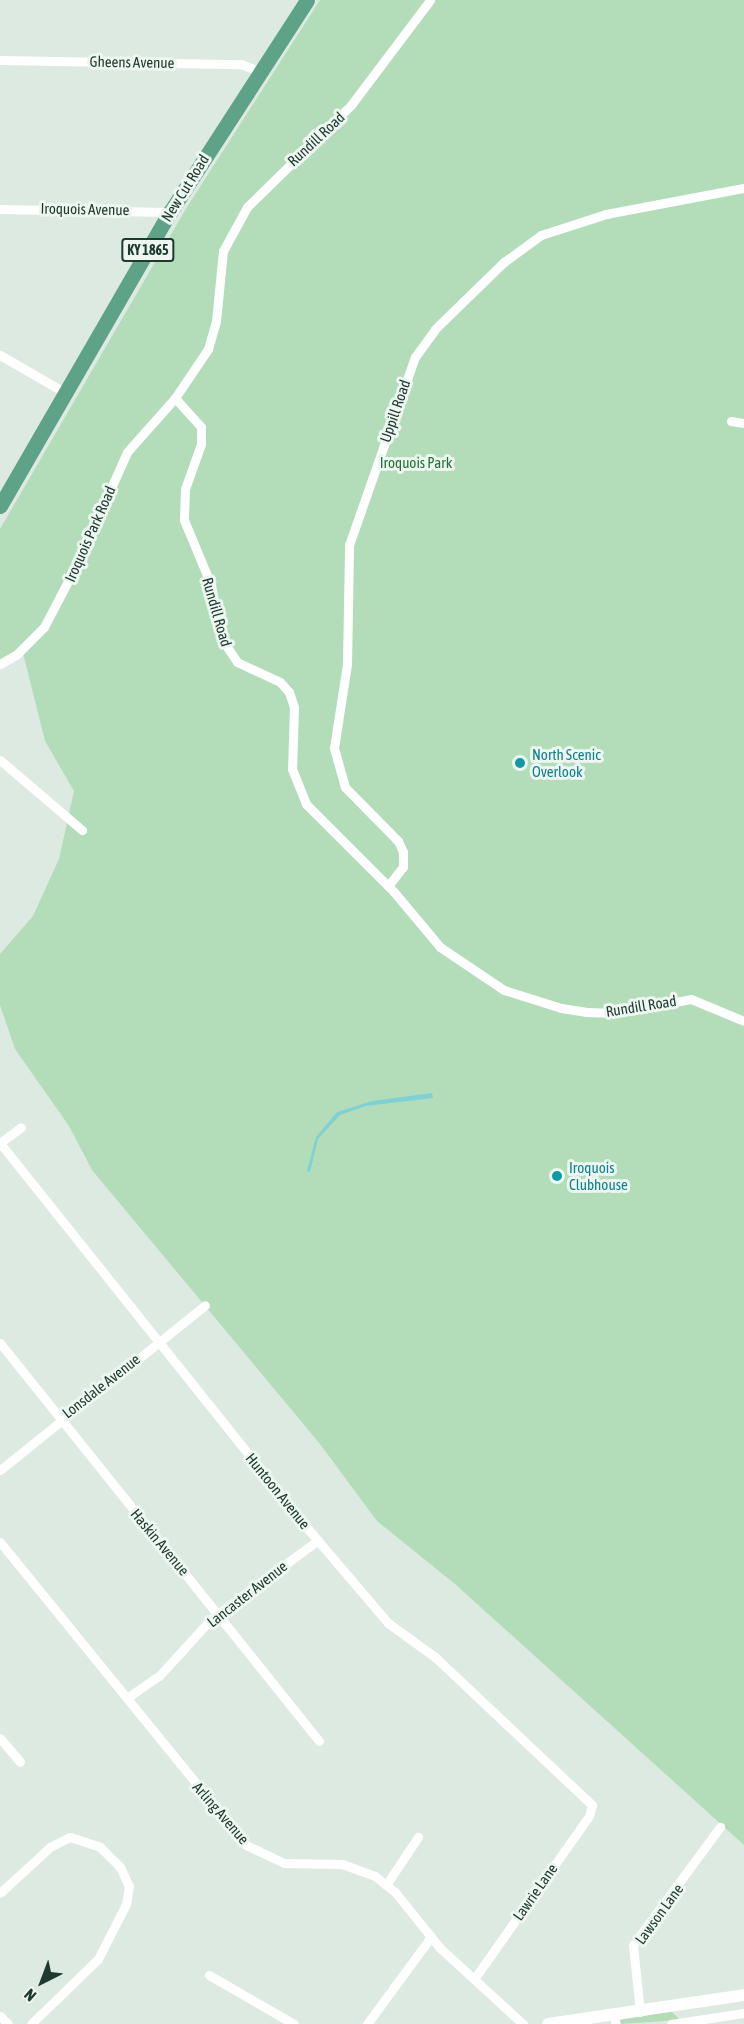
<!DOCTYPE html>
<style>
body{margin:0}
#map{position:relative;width:744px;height:2024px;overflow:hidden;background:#dceae2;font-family:"Asap Condensed",sans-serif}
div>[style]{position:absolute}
.green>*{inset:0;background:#b3ddb9}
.water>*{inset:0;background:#80d1d3}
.minor>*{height:9px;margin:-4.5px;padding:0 4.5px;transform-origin:4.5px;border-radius:4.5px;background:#fff}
.tertiary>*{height:12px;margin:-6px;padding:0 6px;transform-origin:6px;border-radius:6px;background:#fff}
.primary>*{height:15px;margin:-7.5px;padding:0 7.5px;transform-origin:7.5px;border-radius:7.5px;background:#5ea288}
.dots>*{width:16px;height:16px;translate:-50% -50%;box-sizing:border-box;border:3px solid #edf6f0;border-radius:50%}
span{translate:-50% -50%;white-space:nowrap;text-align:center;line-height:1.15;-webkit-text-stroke:6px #edf6f0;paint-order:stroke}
.shield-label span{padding:2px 4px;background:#edf6f0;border:2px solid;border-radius:4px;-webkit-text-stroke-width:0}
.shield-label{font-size:14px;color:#1e392f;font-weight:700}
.street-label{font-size:15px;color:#1e392f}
.park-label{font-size:15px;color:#26723a}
.culture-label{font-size:15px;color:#0d838f}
.left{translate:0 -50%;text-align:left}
.north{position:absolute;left:12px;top:1952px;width:60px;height:60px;-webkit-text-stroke:4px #edf6f0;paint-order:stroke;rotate:222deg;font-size:16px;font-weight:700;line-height:24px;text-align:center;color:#1e392f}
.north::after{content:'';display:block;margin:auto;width:21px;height:27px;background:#1e392f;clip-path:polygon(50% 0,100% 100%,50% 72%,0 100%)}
</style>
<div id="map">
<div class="green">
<div style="clip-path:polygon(320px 0,744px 0,744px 1845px,455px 1584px,377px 1521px,320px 1444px,92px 1170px,69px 1126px,15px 1049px,0 1005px,0 954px,33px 916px,59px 859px,74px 791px,45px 741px,22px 649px,0 663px,0 529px,187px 207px)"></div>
<div style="clip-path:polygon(671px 2011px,680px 2020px,620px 2024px,620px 2020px)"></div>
</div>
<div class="water">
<div style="clip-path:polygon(432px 1093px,433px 1098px,366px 1106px,340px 1115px,318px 1139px,310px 1172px,307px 1171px,316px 1137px,337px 1112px,372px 1101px)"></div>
</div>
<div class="minor">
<div style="left:0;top:60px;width:241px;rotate:1deg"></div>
<div style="left:241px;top:64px;width:22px;rotate:22deg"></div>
<div style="left:0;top:209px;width:170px;rotate:1deg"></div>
<div style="left:0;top:355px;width:74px;rotate:30deg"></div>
<div style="left:175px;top:398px;width:39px;rotate:48deg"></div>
<div style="left:201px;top:427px;width:17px;rotate:90deg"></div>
<div style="left:201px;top:444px;width:48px;rotate:109.6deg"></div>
<div style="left:185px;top:489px;width:31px;rotate:92deg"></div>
<div style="left:184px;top:520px;width:70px;rotate:67.4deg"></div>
<div style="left:211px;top:585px;width:54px;rotate:79.3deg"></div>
<div style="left:221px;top:638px;width:29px;rotate:56deg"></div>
<div style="left:237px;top:662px;width:47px;rotate:24.9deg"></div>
<div style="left:280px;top:682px;width:13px;rotate:48deg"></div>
<div style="left:289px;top:692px;width:16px;rotate:72deg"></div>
<div style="left:294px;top:707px;width:62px;rotate:91.8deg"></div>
<div style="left:292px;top:769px;width:38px;rotate:68deg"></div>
<div style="left:306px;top:804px;width:124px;rotate:45deg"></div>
<div style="left:394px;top:892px;width:72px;rotate:50.1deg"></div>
<div style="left:440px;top:947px;width:77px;rotate:33.9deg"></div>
<div style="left:504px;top:990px;width:60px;rotate:17.5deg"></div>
<div style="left:561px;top:1008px;width:26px;rotate:9deg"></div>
<div style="left:587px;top:1012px;width:28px;rotate:2deg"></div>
<div style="left:615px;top:1013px;width:77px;rotate:-10.4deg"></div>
<div style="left:691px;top:999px;width:57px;rotate:22.5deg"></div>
<div style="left:731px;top:421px;width:13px;rotate:9deg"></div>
<div style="left:0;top:664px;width:20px;rotate:-30deg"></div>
<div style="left:17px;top:654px;width:38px;rotate:-45deg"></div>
<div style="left:44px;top:627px;width:76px;rotate:-62.4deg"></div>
<div style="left:79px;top:560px;width:118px;rotate:-66deg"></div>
<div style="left:127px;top:452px;width:72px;rotate:-48.4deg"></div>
<div style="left:175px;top:398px;width:59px;rotate:-56deg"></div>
<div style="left:208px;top:349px;width:29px;rotate:-74deg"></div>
<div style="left:216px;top:321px;width:70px;rotate:-84.3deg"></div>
<div style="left:223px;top:251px;width:50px;rotate:-61.4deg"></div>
<div style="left:247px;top:207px;width:146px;rotate:-44.4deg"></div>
<div style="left:351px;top:105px;width:131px;rotate:-53deg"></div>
<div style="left:0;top:760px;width:108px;rotate:40.5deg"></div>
<div style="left:388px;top:886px;width:24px;rotate:-52deg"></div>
<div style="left:403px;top:867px;width:15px;rotate:-90deg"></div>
<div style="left:403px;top:852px;width:12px;rotate:-114deg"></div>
<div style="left:398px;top:841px;width:76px;rotate:-134.5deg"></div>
<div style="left:345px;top:787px;width:41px;rotate:-105.8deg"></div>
<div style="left:334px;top:748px;width:85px;rotate:-81.2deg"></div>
<div style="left:347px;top:664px;width:119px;rotate:-89deg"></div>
<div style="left:349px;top:545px;width:199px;rotate:-70.7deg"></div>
<div style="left:415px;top:357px;width:34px;rotate:-54deg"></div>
<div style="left:435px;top:329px;width:96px;rotate:-44.2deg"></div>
<div style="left:504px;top:262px;width:46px;rotate:-36.1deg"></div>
<div style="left:541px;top:235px;width:68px;rotate:-17.9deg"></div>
<div style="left:606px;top:214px;width:140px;rotate:-10.7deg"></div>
<div style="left:0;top:1143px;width:494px;rotate:51.4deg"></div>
<div style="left:308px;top:1529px;width:123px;rotate:49.6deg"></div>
<div style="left:388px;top:1623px;width:58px;rotate:35.9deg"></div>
<div style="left:435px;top:1657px;width:216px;rotate:43.3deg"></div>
<div style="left:592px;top:1805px;width:11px;rotate:105deg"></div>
<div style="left:589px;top:1816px;width:199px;rotate:125.2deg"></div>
<div style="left:0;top:1143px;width:26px;rotate:-37deg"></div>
<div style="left:0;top:1343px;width:510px;rotate:51.29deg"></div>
<div style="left:0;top:1470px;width:263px;rotate:-38.8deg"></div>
<div style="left:0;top:1542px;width:390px;rotate:50.9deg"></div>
<div style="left:246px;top:1845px;width:42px;rotate:25.3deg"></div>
<div style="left:284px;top:1863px;width:58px;rotate:1deg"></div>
<div style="left:342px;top:1864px;width:35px;rotate:20deg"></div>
<div style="left:375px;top:1876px;width:26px;rotate:39deg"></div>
<div style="left:395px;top:1892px;width:72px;rotate:51.2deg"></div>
<div style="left:440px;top:1948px;width:113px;rotate:42.5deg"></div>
<div style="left:127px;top:1698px;width:39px;rotate:-35deg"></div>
<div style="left:159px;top:1676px;width:77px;rotate:-47.6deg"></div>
<div style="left:211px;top:1619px;width:133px;rotate:-36.4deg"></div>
<div style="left:0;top:1738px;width:31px;rotate:50deg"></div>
<div style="left:386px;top:1885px;width:58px;rotate:-56.3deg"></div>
<div style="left:0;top:1893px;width:68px;rotate:-42.6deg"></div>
<div style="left:50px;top:1847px;width:22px;rotate:-27deg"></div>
<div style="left:70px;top:1837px;width:32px;rotate:18deg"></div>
<div style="left:100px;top:1847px;width:28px;rotate:45deg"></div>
<div style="left:120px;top:1867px;width:21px;rotate:65deg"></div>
<div style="left:129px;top:1886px;width:18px;rotate:99deg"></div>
<div style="left:126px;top:1904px;width:62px;rotate:117deg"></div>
<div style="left:98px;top:1959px;width:93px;rotate:135.9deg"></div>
<div style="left:209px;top:1975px;width:98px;rotate:30deg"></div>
<div style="left:640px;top:2012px;width:67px;rotate:-96deg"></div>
<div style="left:633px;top:1945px;width:147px;rotate:-53.6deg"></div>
<div style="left:613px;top:2015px;width:9px;rotate:72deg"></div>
<div style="left:0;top:2016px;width:11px;rotate:45deg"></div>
<div style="left:367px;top:2024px;width:108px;rotate:-53.7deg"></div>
<div style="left:671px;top:2024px;width:74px;rotate:-8.6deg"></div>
</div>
<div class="tertiary">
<div style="left:548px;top:2024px;width:198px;rotate:-8.4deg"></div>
</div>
<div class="primary">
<div style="left:0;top:506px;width:340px;rotate:-60deg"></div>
<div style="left:170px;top:212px;width:252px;rotate:-57.1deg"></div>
</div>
<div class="dots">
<div style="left:520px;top:763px;background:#0f9aa8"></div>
<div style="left:557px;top:1176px;background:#0f9aa8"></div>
</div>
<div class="shield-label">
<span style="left:148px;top:250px">KY 1865</span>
</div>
<div class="street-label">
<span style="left:132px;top:62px;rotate:1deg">Gheens Avenue</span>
<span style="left:316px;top:139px;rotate:-43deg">Rundill Road</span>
<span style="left:185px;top:188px;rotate:-58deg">New Cut Road</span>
<span style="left:85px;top:209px;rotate:1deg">Iroquois Avenue</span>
<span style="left:395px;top:411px;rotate:-71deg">Uppill Road</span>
<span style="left:90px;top:534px;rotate:-66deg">Iroquois Park Road</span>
<span style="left:217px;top:612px;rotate:74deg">Rundill Road</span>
<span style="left:641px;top:1006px;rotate:-9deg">Rundill Road</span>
<span style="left:101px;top:1386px;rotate:-38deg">Lonsdale Avenue</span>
<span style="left:278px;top:1491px;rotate:51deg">Huntoon Avenue</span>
<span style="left:160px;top:1542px;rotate:50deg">Haskin Avenue</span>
<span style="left:247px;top:1594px;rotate:-38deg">Lancaster Avenue</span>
<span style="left:221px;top:1813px;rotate:49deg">Arling Avenue</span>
<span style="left:535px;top:1892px;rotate:-55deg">Lawrie Lane</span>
<span style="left:659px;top:1914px;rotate:-54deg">Lawson Lane</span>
</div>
<div class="park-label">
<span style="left:416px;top:463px">Iroquois Park</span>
</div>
<div class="culture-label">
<span class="left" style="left:532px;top:763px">North Scenic<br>Overlook</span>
<span class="left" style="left:569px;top:1176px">Iroquois<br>Clubhouse</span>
</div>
<div class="north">N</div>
</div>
